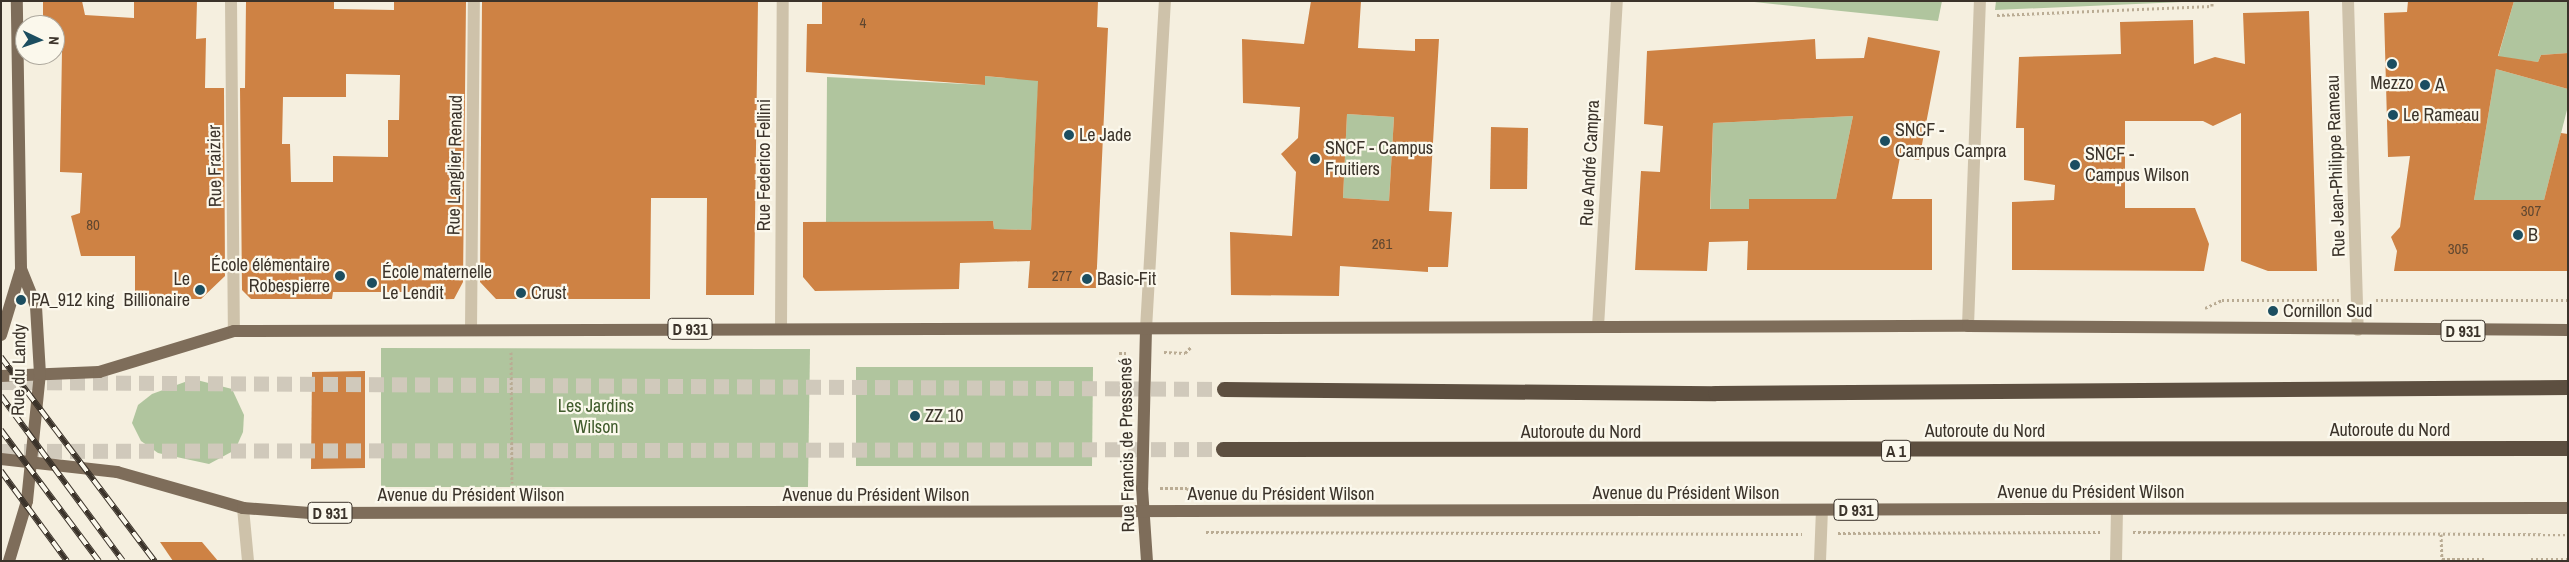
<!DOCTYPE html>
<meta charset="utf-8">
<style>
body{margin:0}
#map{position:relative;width:2569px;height:562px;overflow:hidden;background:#f5efdf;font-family:"Archivo Narrow",sans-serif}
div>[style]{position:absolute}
.green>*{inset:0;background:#b0c59e}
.building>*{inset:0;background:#ce8244}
.highway-tunnel>*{height:15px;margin-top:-7.5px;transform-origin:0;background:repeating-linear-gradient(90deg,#d0c9bb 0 15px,transparent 0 23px)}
.path>*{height:3px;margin-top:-1.5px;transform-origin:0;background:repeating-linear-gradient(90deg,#baac94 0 2.5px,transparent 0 5px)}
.minor>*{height:12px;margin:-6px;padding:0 6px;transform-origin:6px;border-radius:6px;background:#cec2aa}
.major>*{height:12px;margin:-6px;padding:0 6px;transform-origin:6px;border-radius:6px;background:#7e6d5a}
.highway>*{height:15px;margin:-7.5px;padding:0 7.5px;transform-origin:7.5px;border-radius:7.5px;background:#5d4f40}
.rail>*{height:5.5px;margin-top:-2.75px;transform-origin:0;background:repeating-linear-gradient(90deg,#fbf8ec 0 11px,#3b332a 0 22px);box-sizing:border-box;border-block:1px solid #3b332a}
.dots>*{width:14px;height:14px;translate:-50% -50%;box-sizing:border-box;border:2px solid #fbf8ec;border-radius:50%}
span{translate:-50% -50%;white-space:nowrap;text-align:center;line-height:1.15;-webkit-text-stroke:4.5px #fbf8ec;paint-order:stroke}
.number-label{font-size:15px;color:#604730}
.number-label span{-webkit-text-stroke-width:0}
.shield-label span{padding:1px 4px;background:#fbf8ec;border:1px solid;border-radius:4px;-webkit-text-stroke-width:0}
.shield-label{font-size:16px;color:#3b332a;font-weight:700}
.poi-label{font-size:18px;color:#3b332a}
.left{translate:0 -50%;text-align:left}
.right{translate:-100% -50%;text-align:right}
.street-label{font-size:18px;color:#3b332a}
.park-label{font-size:18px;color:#405b2c}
.frame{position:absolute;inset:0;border:2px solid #3b332a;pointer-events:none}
.north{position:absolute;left:15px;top:15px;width:50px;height:50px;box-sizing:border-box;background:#fbf8ec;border:1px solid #aea99e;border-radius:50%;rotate:93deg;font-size:14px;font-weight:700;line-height:20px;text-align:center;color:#3b332a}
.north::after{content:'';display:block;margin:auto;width:18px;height:22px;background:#1c4e60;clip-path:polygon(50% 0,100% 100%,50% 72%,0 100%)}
</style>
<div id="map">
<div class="green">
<div style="clip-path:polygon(1745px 1px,1942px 1px,1938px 21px)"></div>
<div style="clip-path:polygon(1996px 1px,2205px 1px,1995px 10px)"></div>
<div style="clip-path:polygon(2514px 1px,2568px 1px,2568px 53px,2541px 55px,2538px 62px,2498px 57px)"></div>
<div style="clip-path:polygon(1041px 33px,1031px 230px,994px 229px,993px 221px,826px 222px,827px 77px,985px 85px,985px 76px,1005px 78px)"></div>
<div style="clip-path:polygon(2496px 69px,2568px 89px,2568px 106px,2544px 200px,2474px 200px)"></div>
<div style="clip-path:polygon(1347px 114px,1394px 117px,1389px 201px,1343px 198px)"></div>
<div style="clip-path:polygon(1853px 116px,1836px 199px,1749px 199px,1749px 219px,1742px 219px,1742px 209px,1717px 209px,1717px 219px,1710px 219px,1713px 123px)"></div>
<div style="clip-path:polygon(381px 348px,810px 349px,808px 487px,381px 487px)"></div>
<div style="clip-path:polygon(856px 367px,1093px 367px,1092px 466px,856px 466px)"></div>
<div style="clip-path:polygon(193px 379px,232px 389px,244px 415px,243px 432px,235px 450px,209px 464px,158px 453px,141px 441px,132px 423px,138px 405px,152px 394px)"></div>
</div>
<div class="building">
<div style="clip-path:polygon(43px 1px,82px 1px,85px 15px,134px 18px,134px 1px,197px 1px,196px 39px,206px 38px,205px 88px,224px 88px,225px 276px,201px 299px,135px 299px,135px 256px,81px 256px,71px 216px,80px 213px,82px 173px,60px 172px,62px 50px,55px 50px,55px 25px,43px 25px)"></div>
<div style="clip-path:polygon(evenodd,246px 1px,334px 1px,334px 9px,394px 10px,394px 1px,466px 1px,463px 282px,454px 299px,410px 300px,410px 292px,333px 292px,332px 299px,251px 299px,242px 290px,240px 88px,245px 88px,246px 1px,346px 74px,400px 75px,399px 120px,388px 120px,388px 157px,333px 156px,333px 182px,291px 182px,290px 144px,282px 144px,283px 97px,346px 97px,346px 74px)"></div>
<div style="clip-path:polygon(482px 1px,758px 1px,754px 295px,706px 295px,707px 198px,651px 198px,650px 299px,496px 299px,480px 282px)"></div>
<div style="clip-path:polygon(822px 1px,1098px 1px,1097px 27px,1108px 28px,1096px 288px,1028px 288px,1030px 261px,960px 263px,959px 289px,815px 291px,803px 277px,803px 222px,993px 221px,994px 229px,1031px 230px,1038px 81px,985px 76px,985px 85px,806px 72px,807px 24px,822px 24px)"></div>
<div style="clip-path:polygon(evenodd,1311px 1px,1361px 1px,1358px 48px,1415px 51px,1415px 39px,1439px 39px,1429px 211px,1452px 212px,1448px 267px,1428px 267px,1428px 272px,1340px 266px,1339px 296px,1231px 295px,1230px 232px,1292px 236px,1296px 172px,1281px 154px,1298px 138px,1300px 107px,1243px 103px,1242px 39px,1304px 44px,1311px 1px,1347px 114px,1394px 117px,1389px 201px,1343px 198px,1347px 114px)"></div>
<div style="clip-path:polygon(2408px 1px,2514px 1px,2498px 56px,2538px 62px,2541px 55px,2568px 53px,2568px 89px,2496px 69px,2474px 200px,2544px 200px,2561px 133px,2568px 134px,2568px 271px,2394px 271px,2397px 251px,2391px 237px,2400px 227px,2410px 156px,2388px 157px,2384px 13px,2407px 12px)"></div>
<div style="clip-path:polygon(2309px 11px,2317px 271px,2268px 271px,2241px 261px,2241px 113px,2213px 126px,2203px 121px,2125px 121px,2125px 208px,2195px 208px,2209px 244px,2204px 271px,2012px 270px,2012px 202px,2054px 200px,2055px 185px,2024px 180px,2024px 128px,2016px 128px,2019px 57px,2121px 54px,2120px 22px,2193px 20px,2194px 64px,2215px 57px,2245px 64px,2243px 13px)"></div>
<div style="clip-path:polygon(evenodd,1868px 37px,1940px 51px,1919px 160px,1900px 157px,1892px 199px,1932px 199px,1932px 270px,1747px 270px,1748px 241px,1709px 242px,1707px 271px,1635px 270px,1641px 171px,1660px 172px,1663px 126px,1644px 124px,1647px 51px,1815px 39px,1816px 59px,1864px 58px,1868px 37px,1853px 116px,1836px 199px,1749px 199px,1749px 209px,1710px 209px,1713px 123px,1853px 116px)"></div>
<div style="clip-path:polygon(1491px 127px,1528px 128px,1527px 189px,1490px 189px)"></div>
<div style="clip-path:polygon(365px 371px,365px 468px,311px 469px,312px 372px)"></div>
<div style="clip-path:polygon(160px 542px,202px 542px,218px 561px,173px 561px)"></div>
</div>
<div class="highway-tunnel">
<div style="left:1px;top:382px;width:1223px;rotate:0.33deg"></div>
<div style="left:1px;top:451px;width:1222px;rotate:-0.09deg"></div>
</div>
<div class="path">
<div style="left:1997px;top:15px;width:215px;rotate:-2.4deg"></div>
<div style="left:2212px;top:6px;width:5px;rotate:-90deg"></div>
<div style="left:2376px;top:300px;width:192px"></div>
<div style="left:2205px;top:308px;width:19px;rotate:-25deg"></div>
<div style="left:2222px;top:300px;width:118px"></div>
<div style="left:511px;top:352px;width:131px;rotate:89.6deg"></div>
<div style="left:1164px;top:352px;width:21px;rotate:3deg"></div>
<div style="left:1185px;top:353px;width:8px;rotate:-45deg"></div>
<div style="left:1119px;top:353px;width:8px"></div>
<div style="left:1160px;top:488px;width:27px"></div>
<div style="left:1187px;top:488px;width:6px;rotate:51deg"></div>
<div style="left:1206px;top:532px;width:596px;rotate:0.19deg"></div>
<div style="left:2133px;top:532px;width:435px;rotate:0.3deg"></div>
<div style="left:1838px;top:533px;width:262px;rotate:-0.2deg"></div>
<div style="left:2441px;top:534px;width:25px;rotate:88deg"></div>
<div style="left:2442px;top:559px;width:45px"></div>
<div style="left:2531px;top:559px;width:37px"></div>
</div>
<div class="minor">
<div style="left:231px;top:1px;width:330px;rotate:89.5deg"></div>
<div style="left:2348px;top:1px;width:329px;rotate:88.3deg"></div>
<div style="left:1968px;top:326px;width:325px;rotate:-87.9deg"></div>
<div style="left:1598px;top:327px;width:327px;rotate:-86.7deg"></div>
<div style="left:781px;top:329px;width:328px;rotate:-89.7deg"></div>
<div style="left:1146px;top:329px;width:329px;rotate:-86.7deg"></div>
<div style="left:471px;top:330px;width:329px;rotate:-89.5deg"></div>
<div style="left:243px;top:508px;width:53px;rotate:84.6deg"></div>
<div style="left:1820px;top:561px;width:51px;rotate:-87.8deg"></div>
<div style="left:2116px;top:561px;width:52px;rotate:-88.9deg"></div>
</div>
<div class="major">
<div style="left:1146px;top:329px;width:159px;rotate:91.4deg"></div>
<div style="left:1142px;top:488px;width:73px;rotate:86.1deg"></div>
<div style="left:1px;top:335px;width:69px;rotate:-73.1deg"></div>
<div style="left:21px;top:269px;width:268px;rotate:-90.9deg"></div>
<div style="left:1px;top:376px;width:98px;rotate:-2.3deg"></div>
<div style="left:99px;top:372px;width:141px;rotate:-16.9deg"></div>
<div style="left:234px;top:331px;width:1734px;rotate:-0.17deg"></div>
<div style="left:1968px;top:326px;width:600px;rotate:0.38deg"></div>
<div style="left:1px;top:459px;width:117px;rotate:6.4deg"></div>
<div style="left:117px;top:472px;width:131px;rotate:15.9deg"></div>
<div style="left:243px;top:508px;width:67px;rotate:4.3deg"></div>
<div style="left:310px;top:513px;width:2258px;rotate:-0.13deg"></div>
<div style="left:9px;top:561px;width:63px;rotate:-73.3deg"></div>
<div style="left:27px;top:501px;width:128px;rotate:-84.2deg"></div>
<div style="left:40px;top:374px;width:68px;rotate:-93.4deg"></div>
<div style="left:36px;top:306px;width:40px;rotate:-112deg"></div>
</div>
<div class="highway">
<div style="left:1224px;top:389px;width:491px;rotate:0.5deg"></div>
<div style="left:1715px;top:393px;width:853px;rotate:-0.4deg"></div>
<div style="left:1223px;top:449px;width:1345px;rotate:-0.04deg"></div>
</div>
<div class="rail">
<div style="left:1px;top:357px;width:256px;rotate:53deg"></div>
<div style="left:1px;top:396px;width:205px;rotate:53.5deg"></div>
<div style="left:1px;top:430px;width:164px;rotate:53.2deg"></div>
<div style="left:1px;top:471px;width:112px;rotate:53.7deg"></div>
</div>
<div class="dots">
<div style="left:2392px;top:64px;background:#1c4e60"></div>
<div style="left:2425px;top:85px;background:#1c4e60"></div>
<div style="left:2393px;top:115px;background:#1c4e60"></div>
<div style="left:1069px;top:135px;background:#1c4e60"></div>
<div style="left:1885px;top:141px;background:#1c4e60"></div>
<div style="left:1315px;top:159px;background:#1c4e60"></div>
<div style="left:2075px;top:165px;background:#1c4e60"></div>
<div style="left:2518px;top:235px;background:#1c4e60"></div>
<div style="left:340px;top:276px;background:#1c4e60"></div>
<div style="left:1087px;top:279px;background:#1c4e60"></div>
<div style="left:372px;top:283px;background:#1c4e60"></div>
<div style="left:200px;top:290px;background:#1c4e60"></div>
<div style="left:521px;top:293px;background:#1c4e60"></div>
<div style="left:21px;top:300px;background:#1c4e60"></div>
<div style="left:2273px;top:311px;background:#1c4e60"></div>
<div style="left:915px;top:416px;background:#1c4e60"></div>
</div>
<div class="number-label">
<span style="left:863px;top:23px">4</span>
<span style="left:2531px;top:211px">307</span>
<span style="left:93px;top:225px">80</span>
<span style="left:1382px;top:244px">261</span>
<span style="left:2458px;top:249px">305</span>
<span style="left:1062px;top:276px">277</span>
</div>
<div class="shield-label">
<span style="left:690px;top:329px">D 931</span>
<span style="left:2463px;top:331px">D 931</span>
<span style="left:1896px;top:451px">A 1</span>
<span style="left:1856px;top:510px">D 931</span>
<span style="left:330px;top:513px">D 931</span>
</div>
<div class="poi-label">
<span style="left:2392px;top:83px">Mezzo</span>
<span class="left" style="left:2435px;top:85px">A</span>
<span class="left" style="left:2403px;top:115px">Le Rameau</span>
<span class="left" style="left:1895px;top:141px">SNCF -<br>Campus Campra</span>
<span class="left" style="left:1079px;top:135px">Le Jade</span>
<span class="left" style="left:1325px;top:159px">SNCF - Campus<br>Fruitiers</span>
<span class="left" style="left:2085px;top:165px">SNCF -<br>Campus Wilson</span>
<span class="left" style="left:2528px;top:235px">B</span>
<span class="right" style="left:330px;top:276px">École élémentaire<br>Robespierre</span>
<span class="left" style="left:382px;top:283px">École maternelle<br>Le Lendit</span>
<span class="left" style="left:1097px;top:279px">Basic-Fit</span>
<span class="right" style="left:190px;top:290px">Le<br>Billionaire</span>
<span class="left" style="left:531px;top:293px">Crust</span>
<span class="left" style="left:31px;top:300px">PA_912 king</span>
<span class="left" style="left:2283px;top:311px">Cornillon Sud</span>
<span class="left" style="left:925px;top:416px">ZZ 10</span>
</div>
<div class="street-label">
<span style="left:1590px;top:163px;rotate:-87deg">Rue André Campra</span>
<span style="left:455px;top:165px;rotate:-89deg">Rue Langlier Renaud</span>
<span style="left:764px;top:165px;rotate:-90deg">Rue Federico Fellini</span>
<span style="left:215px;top:166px;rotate:-91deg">Rue Fraizier</span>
<span style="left:2336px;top:166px;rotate:-92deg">Rue Jean-Philippe Rameau</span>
<span style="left:19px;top:370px;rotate:-89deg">Rue du Landy</span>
<span style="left:2390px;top:430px">Autoroute du Nord</span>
<span style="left:1985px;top:431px">Autoroute du Nord</span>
<span style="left:1581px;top:432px">Autoroute du Nord</span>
<span style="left:1127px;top:445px;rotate:-91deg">Rue Francis de Pressensé</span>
<span style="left:2091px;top:492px">Avenue du Président Wilson</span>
<span style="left:1686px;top:493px">Avenue du Président Wilson</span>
<span style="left:1281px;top:494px">Avenue du Président Wilson</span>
<span style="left:471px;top:495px">Avenue du Président Wilson</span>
<span style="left:876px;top:495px">Avenue du Président Wilson</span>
</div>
<div class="park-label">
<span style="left:596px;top:417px">Les Jardins<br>Wilson</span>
</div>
<div class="frame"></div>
<div class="north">N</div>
</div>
